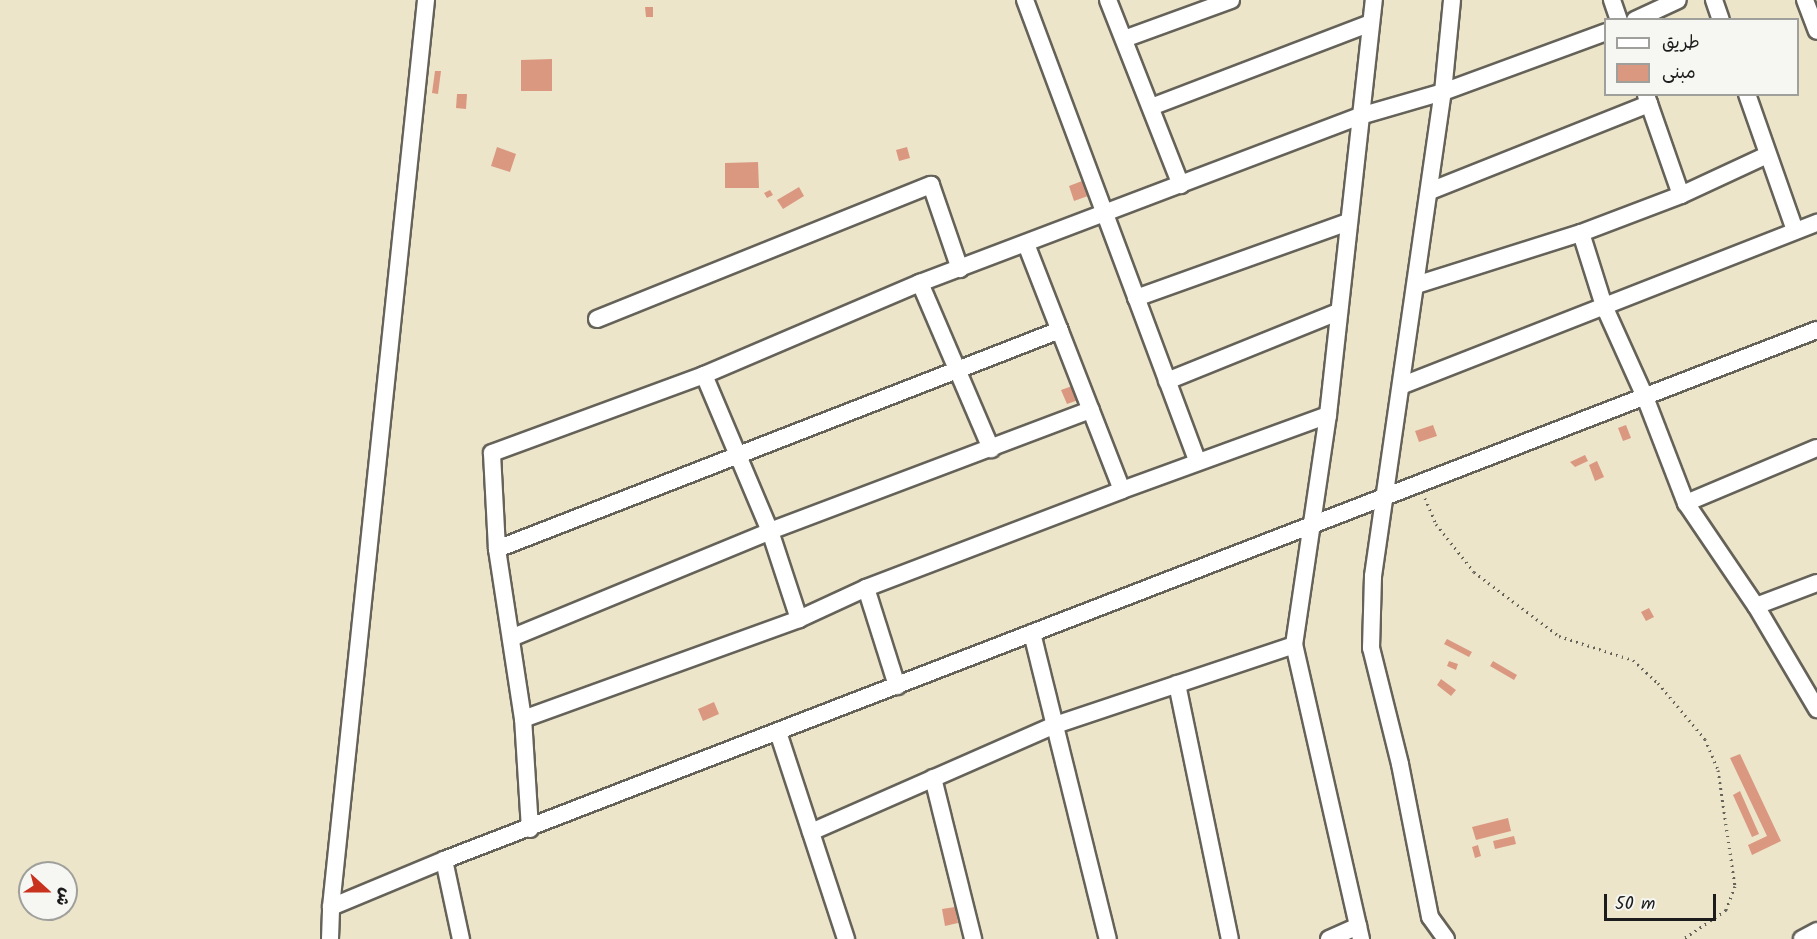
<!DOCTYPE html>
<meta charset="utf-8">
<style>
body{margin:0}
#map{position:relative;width:1817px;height:939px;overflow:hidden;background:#ece5ca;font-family:Kalam,"Playpen Sans Arabic",sans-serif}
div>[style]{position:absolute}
.building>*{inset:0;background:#db9880}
.path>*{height:3px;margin-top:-1.5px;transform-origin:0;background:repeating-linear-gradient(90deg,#656259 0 1.5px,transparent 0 6px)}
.roads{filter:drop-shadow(2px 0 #656259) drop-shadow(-2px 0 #656259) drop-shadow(0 2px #656259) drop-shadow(0 -2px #656259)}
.minor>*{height:16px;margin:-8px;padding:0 8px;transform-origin:8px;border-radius:8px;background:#fff}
span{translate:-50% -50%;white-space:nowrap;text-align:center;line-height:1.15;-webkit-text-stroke:5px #f6f6f2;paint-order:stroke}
.legend{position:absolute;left:1604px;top:18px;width:195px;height:78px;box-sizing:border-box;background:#f6f6f2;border:2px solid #9f9f9c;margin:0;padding:8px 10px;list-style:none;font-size:18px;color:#1c1c1c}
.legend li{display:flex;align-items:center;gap:12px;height:30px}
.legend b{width:30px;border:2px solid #9f9f9c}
.north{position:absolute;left:18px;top:861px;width:60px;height:60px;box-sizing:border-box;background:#f6f6f2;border:2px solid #9f9f9c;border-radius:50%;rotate:111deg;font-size:16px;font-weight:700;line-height:24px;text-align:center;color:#1c1c1c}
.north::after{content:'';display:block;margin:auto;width:21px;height:27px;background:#c8321e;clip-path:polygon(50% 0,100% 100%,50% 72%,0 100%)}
.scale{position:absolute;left:1604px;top:894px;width:112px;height:27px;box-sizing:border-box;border:3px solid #1c1c1c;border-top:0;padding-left:8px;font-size:18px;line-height:21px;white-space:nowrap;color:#1c1c1c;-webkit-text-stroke:4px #f6f6f2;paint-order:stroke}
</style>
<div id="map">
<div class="building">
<div style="clip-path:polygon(645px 7px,653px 7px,653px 17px,646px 17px)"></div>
<div style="clip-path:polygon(552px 59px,552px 91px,521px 91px,521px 60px)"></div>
<div style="clip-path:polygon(435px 71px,441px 71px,438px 94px,432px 93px)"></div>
<div style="clip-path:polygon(457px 94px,467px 94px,466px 109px,456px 108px)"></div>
<div style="clip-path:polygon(497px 147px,516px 154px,510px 172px,491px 166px)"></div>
<div style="clip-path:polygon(907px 147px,910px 158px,899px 161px,896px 150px)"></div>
<div style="clip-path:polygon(758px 162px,759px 188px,725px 188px,725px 163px)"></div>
<div style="clip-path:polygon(1082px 181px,1088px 196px,1074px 201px,1069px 186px)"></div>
<div style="clip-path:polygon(799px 187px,804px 196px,783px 209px,777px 200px)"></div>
<div style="clip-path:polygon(770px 190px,773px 195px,767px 198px,764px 193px)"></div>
<div style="clip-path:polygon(1075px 385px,1081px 399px,1067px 404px,1061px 390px)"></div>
<div style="clip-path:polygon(1433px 425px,1437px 436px,1419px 442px,1415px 431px)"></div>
<div style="clip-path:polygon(1626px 425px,1631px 438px,1623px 441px,1618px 428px)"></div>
<div style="clip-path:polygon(1585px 455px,1588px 461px,1575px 467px,1570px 462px)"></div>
<div style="clip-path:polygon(1597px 461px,1604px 477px,1595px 481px,1589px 465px)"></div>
<div style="clip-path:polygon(1649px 608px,1654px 617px,1646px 621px,1641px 612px)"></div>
<div style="clip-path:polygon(1447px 639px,1472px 652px,1469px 657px,1444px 644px)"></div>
<div style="clip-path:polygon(1449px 661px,1458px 664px,1456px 670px,1447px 666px)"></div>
<div style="clip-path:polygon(1493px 661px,1517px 675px,1514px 680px,1490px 666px)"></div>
<div style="clip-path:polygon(1441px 679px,1456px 690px,1451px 696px,1437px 685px)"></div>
<div style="clip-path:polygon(714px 702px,719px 714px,703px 721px,698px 709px)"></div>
<div style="clip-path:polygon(1740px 754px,1781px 841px,1752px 855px,1748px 845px,1767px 836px,1730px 758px)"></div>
<div style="clip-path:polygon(1740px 791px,1759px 834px,1752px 837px,1733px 795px)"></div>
<div style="clip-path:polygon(1508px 818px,1511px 831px,1476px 840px,1472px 827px)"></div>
<div style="clip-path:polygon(1514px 836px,1516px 844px,1495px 849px,1493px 841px)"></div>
<div style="clip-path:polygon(1478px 845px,1481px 856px,1475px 858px,1472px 847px)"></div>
<div style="clip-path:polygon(955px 907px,958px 923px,945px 926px,942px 909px)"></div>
</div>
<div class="path">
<div style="left:1425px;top:498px;width:28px;rotate:67deg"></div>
<div style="left:1436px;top:524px;width:61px;rotate:51.6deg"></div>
<div style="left:1474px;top:572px;width:106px;rotate:37deg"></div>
<div style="left:1559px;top:636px;width:78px;rotate:18deg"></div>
<div style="left:1633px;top:660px;width:34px;rotate:43deg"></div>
<div style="left:1658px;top:683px;width:73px;rotate:50deg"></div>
<div style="left:1705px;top:739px;width:34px;rotate:67deg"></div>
<div style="left:1718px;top:770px;width:117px;rotate:81.7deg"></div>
<div style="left:1735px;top:886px;width:26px;rotate:111deg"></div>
<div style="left:1726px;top:910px;width:52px;rotate:146deg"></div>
</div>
<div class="roads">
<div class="minor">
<div style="left:1025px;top:0;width:492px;rotate:69.5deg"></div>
<div style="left:1108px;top:0;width:199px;rotate:68.5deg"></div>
<div style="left:1612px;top:0;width:21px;rotate:71deg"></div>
<div style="left:1714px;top:0;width:21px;rotate:71deg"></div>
<div style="left:1805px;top:0;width:33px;rotate:69deg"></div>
<div style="left:1635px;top:20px;width:47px;rotate:-24.9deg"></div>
<div style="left:1124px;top:39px;width:114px;rotate:-20deg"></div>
<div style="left:1747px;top:94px;width:144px;rotate:70.6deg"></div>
<div style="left:1646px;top:95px;width:106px;rotate:70.7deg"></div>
<div style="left:1151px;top:107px;width:235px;rotate:-20.9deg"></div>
<div style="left:1430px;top:191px;width:236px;rotate:-21.7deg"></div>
<div style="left:1581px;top:233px;width:77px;rotate:72.5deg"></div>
<div style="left:1604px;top:306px;width:100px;rotate:65.7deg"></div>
<div style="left:1645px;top:397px;width:114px;rotate:68.9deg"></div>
<div style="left:1686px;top:503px;width:125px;rotate:55.8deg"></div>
<div style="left:1756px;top:606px;width:120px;rotate:59.4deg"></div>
<div style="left:1026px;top:244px;width:264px;rotate:68.7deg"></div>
<div style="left:920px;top:283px;width:181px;rotate:66.8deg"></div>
<div style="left:1416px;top:285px;width:173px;rotate:-17.5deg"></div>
<div style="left:1581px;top:233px;width:107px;rotate:-20.8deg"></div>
<div style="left:1681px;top:195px;width:95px;rotate:-24.9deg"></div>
<div style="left:1136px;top:298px;width:225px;rotate:-19.7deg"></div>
<div style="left:597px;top:319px;width:360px;rotate:-21.9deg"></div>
<div style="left:931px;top:185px;width:89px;rotate:71deg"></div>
<div style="left:704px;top:375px;width:169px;rotate:67.1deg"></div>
<div style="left:770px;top:531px;width:93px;rotate:71.8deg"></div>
<div style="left:1167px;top:381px;width:184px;rotate:-22deg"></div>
<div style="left:1403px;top:385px;width:445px;rotate:-21.4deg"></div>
<div style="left:1686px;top:503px;width:142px;rotate:-22.8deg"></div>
<div style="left:497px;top:549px;width:604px;rotate:-21.26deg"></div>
<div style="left:866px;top:588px;width:103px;rotate:72.4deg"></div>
<div style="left:1756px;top:606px;width:65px;rotate:-20.7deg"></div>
<div style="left:1032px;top:633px;width:315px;rotate:76.1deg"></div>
<div style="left:511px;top:638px;width:280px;rotate:-22.4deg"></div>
<div style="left:770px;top:531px;width:343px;rotate:-20.7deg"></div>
<div style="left:1177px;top:684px;width:260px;rotate:78.3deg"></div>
<div style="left:523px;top:719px;width:294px;rotate:-19.9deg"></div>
<div style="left:799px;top:619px;width:74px;rotate:-24.8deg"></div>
<div style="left:866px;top:588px;width:274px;rotate:-20.9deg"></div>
<div style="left:1122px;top:490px;width:219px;rotate:-20deg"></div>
<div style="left:778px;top:732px;width:218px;rotate:71.8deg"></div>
<div style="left:933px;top:778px;width:166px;rotate:76deg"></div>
<div style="left:530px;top:829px;width:110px;rotate:-93.6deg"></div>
<div style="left:523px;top:719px;width:172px;rotate:-98.7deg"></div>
<div style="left:497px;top:549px;width:96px;rotate:-93deg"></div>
<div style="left:492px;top:453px;width:226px;rotate:-20.2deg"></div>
<div style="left:704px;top:375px;width:235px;rotate:-23.1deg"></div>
<div style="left:920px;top:283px;width:471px;rotate:-20.8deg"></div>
<div style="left:1360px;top:116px;width:86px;rotate:-16.1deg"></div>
<div style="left:1443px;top:92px;width:174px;rotate:-20.2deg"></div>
<div style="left:811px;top:832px;width:263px;rotate:-23.7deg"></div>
<div style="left:1052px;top:726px;width:255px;rotate:-18.5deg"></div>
<div style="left:444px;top:860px;width:81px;rotate:77.9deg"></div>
<div style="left:331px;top:907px;width:912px;rotate:-84.02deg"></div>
<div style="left:330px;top:939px;width:32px;rotate:-88deg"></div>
<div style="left:331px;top:907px;width:122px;rotate:-22.6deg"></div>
<div style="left:444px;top:860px;width:1472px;rotate:-21.11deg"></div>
<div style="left:1329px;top:939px;width:32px;rotate:-24deg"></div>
<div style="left:1361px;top:939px;width:302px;rotate:-102.8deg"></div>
<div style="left:1294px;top:645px;width:232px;rotate:-81.6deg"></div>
<div style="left:1328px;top:415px;width:418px;rotate:-83.7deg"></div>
<div style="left:1446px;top:939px;width:27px;rotate:-126deg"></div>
<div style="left:1430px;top:917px;width:156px;rotate:-101.1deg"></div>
<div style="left:1400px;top:764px;width:120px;rotate:-104deg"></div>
<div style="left:1371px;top:648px;width:72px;rotate:-88.4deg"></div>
<div style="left:1373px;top:576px;width:489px;rotate:-81.8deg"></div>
<div style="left:1443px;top:92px;width:92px;rotate:-84.4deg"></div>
<div style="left:1802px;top:939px;width:17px;rotate:-28deg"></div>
</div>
</div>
<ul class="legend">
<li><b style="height:8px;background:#fff"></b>طريق</li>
<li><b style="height:16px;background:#db9880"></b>مبنى</li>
</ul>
<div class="north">ش</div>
<div class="scale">50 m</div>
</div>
